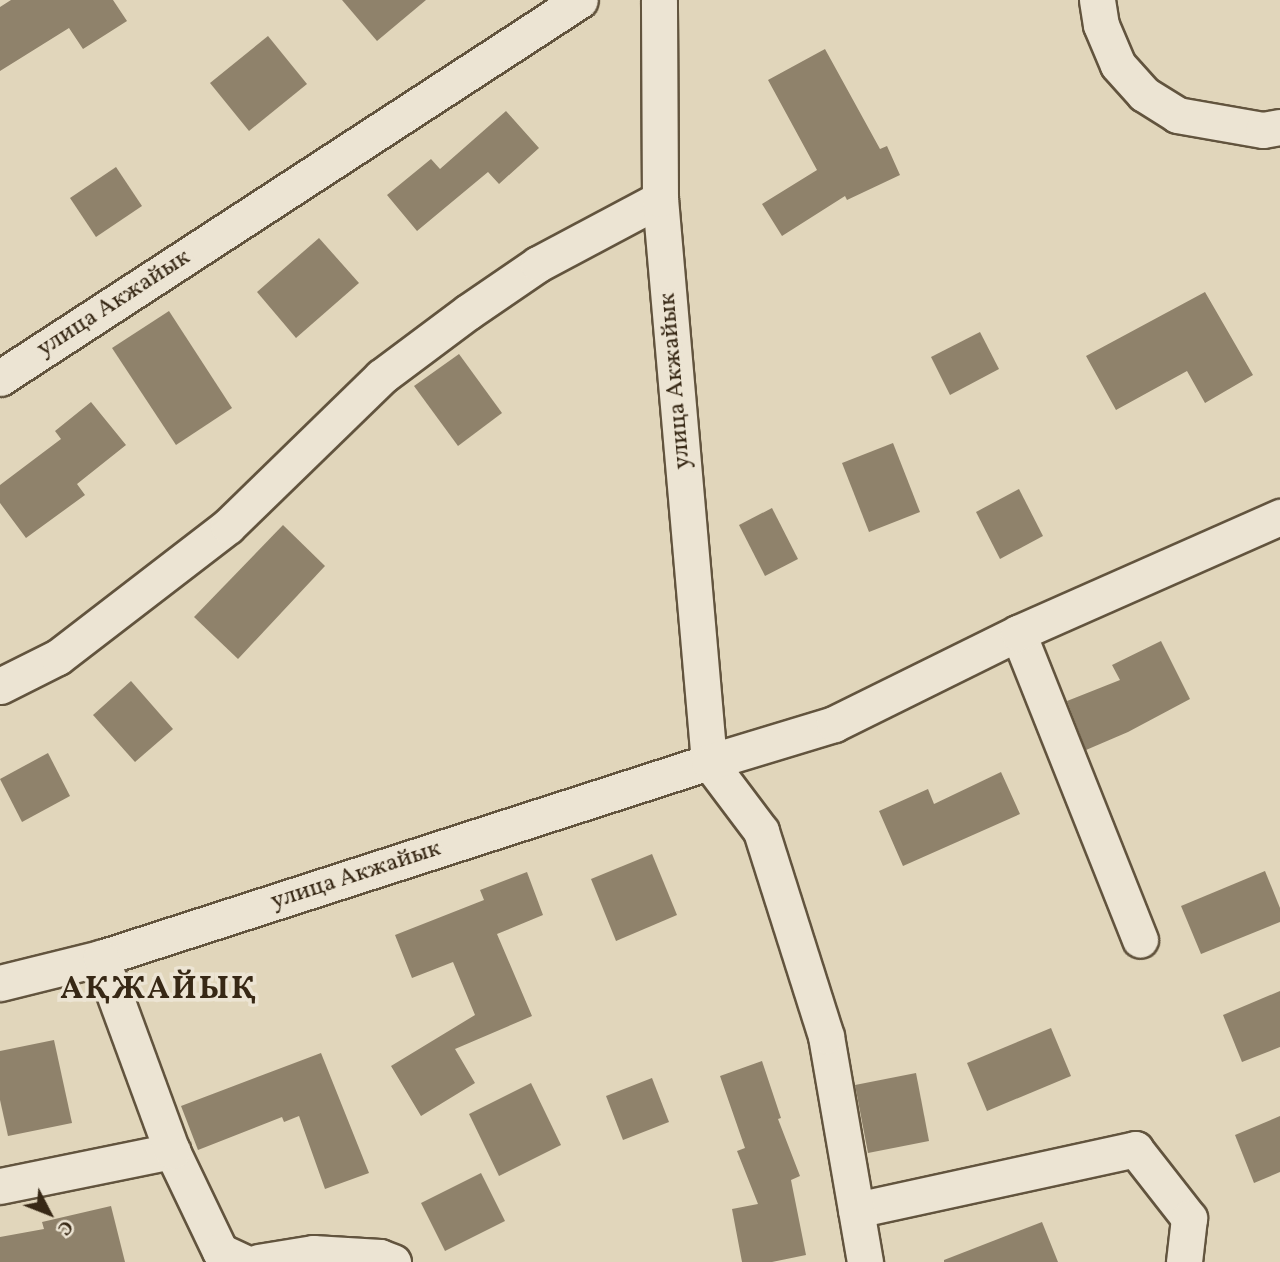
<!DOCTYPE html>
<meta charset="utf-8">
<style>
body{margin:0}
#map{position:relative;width:1280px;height:1262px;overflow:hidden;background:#e1d6bb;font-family:Vollkorn,serif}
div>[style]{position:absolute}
.building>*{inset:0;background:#8f826b}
.roads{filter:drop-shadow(2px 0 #62543e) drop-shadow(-2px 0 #62543e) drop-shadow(0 2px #62543e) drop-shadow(0 -2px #62543e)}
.minor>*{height:35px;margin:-17.5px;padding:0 17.5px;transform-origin:17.5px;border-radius:17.5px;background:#ece4d3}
span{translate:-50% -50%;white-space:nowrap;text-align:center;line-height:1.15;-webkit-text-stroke:7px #ece4d3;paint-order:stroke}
.street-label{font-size:24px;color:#372815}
.district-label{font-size:32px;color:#372815;font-weight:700;letter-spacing:2px}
.north{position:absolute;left:14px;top:1178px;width:70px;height:70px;-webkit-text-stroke:5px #ece4d3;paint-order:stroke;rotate:132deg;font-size:19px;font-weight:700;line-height:28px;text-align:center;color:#372815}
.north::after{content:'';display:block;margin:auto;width:24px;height:32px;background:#372815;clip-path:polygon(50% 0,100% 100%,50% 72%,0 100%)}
</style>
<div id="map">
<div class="building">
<div style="clip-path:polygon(11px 0,113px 0,127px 21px,83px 49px,69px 28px,0 71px,0 7px)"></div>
<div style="clip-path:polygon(342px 0,426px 0,377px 41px)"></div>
<div style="clip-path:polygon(268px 36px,307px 84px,249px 131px,210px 83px)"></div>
<div style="clip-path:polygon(825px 49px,880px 149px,887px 146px,900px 175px,847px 200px,845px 196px,782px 236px,762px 204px,817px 170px,768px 80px)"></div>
<div style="clip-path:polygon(506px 111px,539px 148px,499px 184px,488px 172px,417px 231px,387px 195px,431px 159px,440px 169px)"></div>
<div style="clip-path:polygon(116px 167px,142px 206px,96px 237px,70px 198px)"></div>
<div style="clip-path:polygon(319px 238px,359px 283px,296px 338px,257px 292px)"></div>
<div style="clip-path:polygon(1205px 292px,1253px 375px,1205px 403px,1187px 371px,1116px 410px,1086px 356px)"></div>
<div style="clip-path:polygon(169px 311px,232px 408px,176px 445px,112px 348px)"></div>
<div style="clip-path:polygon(980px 332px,999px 369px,950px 395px,931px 357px)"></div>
<div style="clip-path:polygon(459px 354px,502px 413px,458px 446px,414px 386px)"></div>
<div style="clip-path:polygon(91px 402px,126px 445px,77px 484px,85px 495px,26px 538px,0 503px,0 485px,61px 439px,55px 431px)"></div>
<div style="clip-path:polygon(893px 443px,920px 512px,869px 532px,842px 463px)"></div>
<div style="clip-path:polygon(1019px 489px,1043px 536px,1000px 559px,976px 512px)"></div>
<div style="clip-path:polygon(772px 508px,798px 559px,765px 576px,739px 525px)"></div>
<div style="clip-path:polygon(283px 525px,325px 566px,238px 659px,194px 617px)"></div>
<div style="clip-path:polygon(1161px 641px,1190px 699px,1128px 732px,1086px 750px,1067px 701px,1120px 680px,1112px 665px)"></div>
<div style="clip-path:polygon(131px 681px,173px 729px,135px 762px,93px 715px)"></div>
<div style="clip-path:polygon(48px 753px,70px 796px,22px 822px,0 779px)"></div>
<div style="clip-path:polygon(1001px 772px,1020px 814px,903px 866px,879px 811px,928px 789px,934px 804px)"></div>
<div style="clip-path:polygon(652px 854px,677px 915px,616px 941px,591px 879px)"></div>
<div style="clip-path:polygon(1265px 871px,1280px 908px,1280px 922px,1201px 954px,1181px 906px)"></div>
<div style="clip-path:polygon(527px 872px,543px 915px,497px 934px,532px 1016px,455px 1049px,475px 1083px,421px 1116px,391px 1066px,475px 1015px,453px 962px,412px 978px,395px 935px,484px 900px,480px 890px)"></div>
<div style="clip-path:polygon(1280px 991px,1280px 1047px,1242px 1062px,1223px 1015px)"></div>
<div style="clip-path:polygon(1051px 1028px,1071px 1076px,987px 1111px,967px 1063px)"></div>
<div style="clip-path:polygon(54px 1040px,72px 1123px,8px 1136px,0 1100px,0 1051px)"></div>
<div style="clip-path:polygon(321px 1053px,369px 1173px,325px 1189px,299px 1116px,284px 1122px,282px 1117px,198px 1150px,181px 1106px)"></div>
<div style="clip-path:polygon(762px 1061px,781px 1118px,778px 1119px,800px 1176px,791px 1180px,806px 1255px,772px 1262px,742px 1262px,732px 1209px,758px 1204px,737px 1151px,745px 1148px,720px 1076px)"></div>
<div style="clip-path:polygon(916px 1073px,929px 1141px,868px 1153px,855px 1085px)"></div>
<div style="clip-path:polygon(652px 1078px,669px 1122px,623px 1140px,606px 1096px)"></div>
<div style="clip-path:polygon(531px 1083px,561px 1145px,499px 1176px,469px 1114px)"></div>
<div style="clip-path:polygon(1280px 1116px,1280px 1172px,1254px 1183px,1235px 1135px)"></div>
<div style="clip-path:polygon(481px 1173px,505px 1221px,445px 1251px,421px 1203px)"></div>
<div style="clip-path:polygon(111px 1206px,125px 1262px,0 1262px,0 1237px,44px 1229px,42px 1222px)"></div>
<div style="clip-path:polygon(1042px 1222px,1058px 1262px,944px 1262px,944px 1260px)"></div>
</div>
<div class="roads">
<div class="minor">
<div style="left:1097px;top:0;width:25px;rotate:81deg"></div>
<div style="left:1101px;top:25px;width:43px;rotate:67deg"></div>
<div style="left:1118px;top:65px;width:39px;rotate:48deg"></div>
<div style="left:1144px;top:94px;width:39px;rotate:32deg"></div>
<div style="left:1177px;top:115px;width:87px;rotate:9.9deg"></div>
<div style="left:1263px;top:130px;width:17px;rotate:-10deg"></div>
<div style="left:0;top:378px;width:692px;rotate:-33.09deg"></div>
<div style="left:1018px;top:633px;width:330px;rotate:68.3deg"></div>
<div style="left:0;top:686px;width:65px;rotate:-26.6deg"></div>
<div style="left:58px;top:657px;width:215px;rotate:-37.6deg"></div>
<div style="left:228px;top:526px;width:214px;rotate:-44.2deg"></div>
<div style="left:381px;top:377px;width:109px;rotate:-36.8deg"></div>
<div style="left:468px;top:312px;width:85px;rotate:-34.4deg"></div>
<div style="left:538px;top:264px;width:138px;rotate:-28deg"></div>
<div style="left:0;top:983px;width:104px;rotate:-13.9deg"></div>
<div style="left:101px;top:958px;width:639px;rotate:-17.87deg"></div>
<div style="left:709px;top:762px;width:565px;rotate:-94.97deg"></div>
<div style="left:660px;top:199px;width:199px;rotate:-90.3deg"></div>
<div style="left:172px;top:1151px;width:111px;rotate:64.4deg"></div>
<div style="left:220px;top:1251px;width:26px;rotate:25deg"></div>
<div style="left:0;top:1186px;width:176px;rotate:-11.5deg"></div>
<div style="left:172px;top:1151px;width:206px;rotate:-110.2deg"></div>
<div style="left:856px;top:1210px;width:286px;rotate:-12.3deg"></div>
<div style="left:1135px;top:1149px;width:88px;rotate:52deg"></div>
<div style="left:1189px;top:1218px;width:44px;rotate:96.5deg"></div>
<div style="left:258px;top:1262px;width:56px;rotate:-9.3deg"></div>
<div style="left:313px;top:1253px;width:67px;rotate:3.4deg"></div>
<div style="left:380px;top:1257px;width:14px;rotate:21deg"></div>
<div style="left:865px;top:1262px;width:229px;rotate:-99.8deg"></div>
<div style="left:826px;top:1036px;width:215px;rotate:-107.6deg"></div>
<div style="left:761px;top:831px;width:86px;rotate:-127deg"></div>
<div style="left:709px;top:762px;width:131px;rotate:-16.9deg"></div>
<div style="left:834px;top:724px;width:205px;rotate:-26.3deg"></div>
<div style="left:1018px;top:633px;width:287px;rotate:-23.9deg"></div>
</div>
</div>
<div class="street-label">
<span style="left:114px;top:304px;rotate:-33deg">улица Акжайык</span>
<span style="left:676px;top:381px;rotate:-95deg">улица Акжайык</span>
<span style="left:356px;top:876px;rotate:-18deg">улица Акжайык</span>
</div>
<div class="district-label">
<span style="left:159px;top:990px">АҚЖАЙЫҚ</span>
</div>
<div class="north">С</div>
</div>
